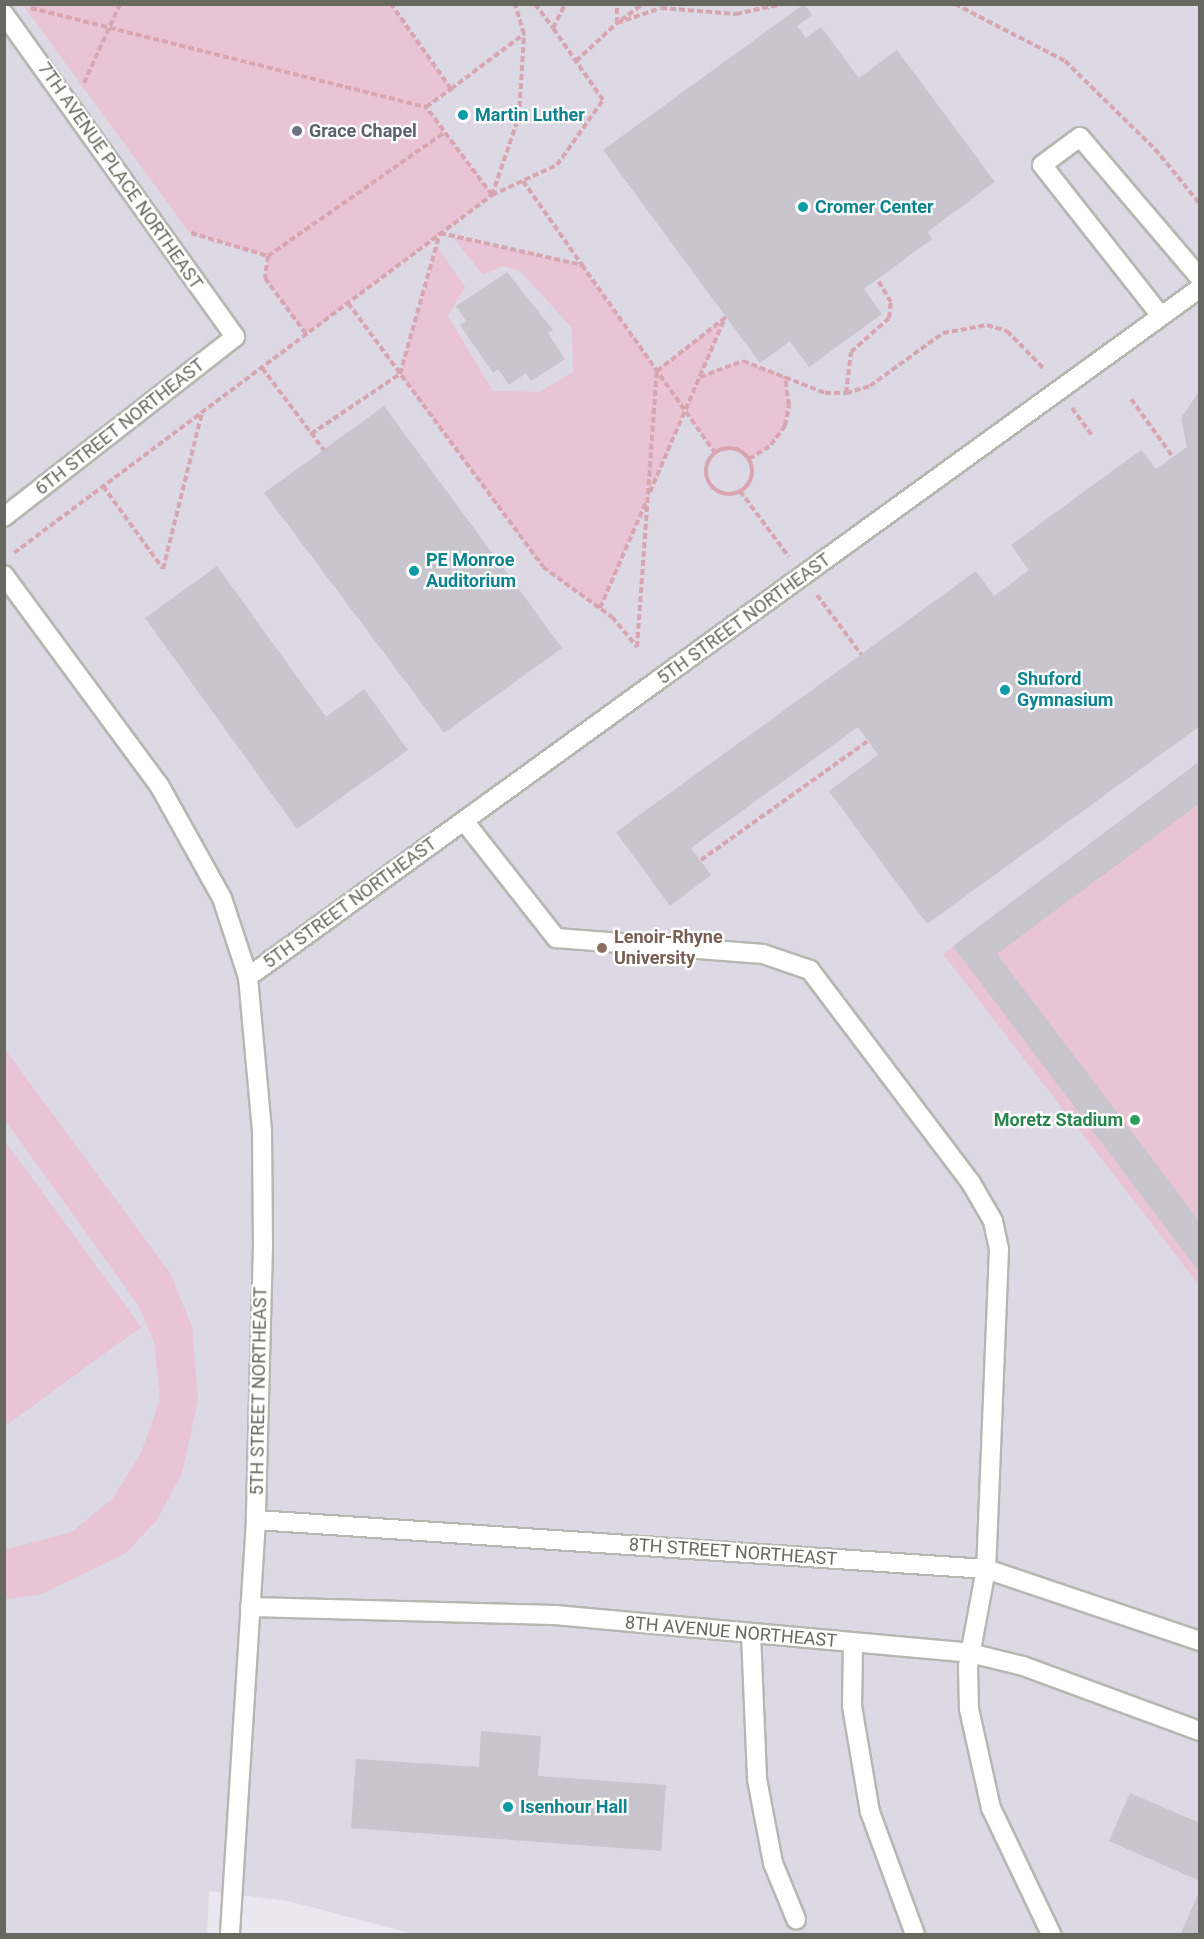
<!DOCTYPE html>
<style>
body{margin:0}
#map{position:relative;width:1204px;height:1939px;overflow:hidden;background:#eae7f1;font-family:Roboto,sans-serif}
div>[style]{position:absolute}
.education>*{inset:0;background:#dcd8e4}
.green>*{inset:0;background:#e8c4d5}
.building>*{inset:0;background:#c8c5cf}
.path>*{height:4px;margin-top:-2px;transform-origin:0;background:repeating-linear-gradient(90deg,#d8a6b0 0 6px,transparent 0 9px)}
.path>.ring{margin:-2px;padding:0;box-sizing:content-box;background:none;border:4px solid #d8a6b0;border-radius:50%}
.roads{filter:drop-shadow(2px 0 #b6b7b0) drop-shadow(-2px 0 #b6b7b0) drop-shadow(0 2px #b6b7b0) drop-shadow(0 -2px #b6b7b0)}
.minor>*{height:18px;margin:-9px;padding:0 9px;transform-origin:9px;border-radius:9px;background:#fff}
.dots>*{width:16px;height:16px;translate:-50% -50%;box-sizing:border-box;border:3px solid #fff;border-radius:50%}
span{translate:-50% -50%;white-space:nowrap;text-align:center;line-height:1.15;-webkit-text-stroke:4.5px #fff;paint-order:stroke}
.culture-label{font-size:18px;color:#0d838f;font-weight:700}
.left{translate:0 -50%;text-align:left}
.worship-label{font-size:18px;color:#5b616d;font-weight:700}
.street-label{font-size:18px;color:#67685f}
.education-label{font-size:18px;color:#785e54;font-weight:700}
.leisure-label{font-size:18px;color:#27864d;font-weight:700}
.right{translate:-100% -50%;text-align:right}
.frame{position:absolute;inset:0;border:6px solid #67685f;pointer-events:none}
</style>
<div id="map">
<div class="education">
<div style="clip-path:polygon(5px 5px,1199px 5px,1199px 1934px,414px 1934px,288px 1901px,209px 1891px,207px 1934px,5px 1934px)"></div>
</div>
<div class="green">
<div style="clip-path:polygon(23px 5px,391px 5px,451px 89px,426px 107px,492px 195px,306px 334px,265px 278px,268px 256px,189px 232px)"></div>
<div style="clip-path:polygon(452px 236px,582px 265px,657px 370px,726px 317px,701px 376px,743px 361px,785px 376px,789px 405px,785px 426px,771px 445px,749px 459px,737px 449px,715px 453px,685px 411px,600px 609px,543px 567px,400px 374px,437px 246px,465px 287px,448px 316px,493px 391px,540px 392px,573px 372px,572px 328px,520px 271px,503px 266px,483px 275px)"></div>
<div style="clip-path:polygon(1199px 762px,1199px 1285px,943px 954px)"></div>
<div style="clip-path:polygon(4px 1048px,170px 1273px,192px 1327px,198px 1400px,182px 1473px,157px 1520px,125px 1554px,39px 1595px,5px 1599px,5px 1550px,72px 1532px,113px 1498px,141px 1453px,160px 1399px,154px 1342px,138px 1305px,5px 1120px)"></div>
<div style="clip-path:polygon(5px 1141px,141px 1327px,5px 1426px,4px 1426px)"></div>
</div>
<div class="building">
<div style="clip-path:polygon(804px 4px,812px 15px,797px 26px,806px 38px,821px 27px,859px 78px,897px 50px,995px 182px,927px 232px,932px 239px,864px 289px,882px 314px,809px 367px,790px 341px,760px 363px,603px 150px)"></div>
<div style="clip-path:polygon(507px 272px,553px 330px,548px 333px,565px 359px,531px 381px,526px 373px,509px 385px,498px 369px,493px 373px,460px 325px,466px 321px,456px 306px)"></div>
<div style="clip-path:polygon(1200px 390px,1200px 726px,927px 924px,829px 791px,878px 755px,858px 727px,691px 848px,711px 875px,670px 906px,616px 832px,976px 571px,994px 596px,1029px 570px,1011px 545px,1141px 450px,1156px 469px,1187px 447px,1181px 418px)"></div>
<div style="clip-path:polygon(384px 406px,562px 648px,444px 733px,264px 493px)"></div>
<div style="clip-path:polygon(217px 566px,326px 717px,364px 689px,408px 750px,297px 829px,145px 618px)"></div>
<div style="clip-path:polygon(1200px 761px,1200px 803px,997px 954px,1200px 1222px,1200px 1273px,953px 946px)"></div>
<div style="clip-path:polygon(481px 1731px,541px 1736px,538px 1776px,666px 1785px,661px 1851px,351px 1828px,356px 1759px,479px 1767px)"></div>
<div style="clip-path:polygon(1130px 1793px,1200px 1823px,1200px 1881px,1109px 1841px)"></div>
<div style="clip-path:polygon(1200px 1890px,1200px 1934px,1184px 1934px,1181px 1933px)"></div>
</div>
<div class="path">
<div style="left:535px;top:4px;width:30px;rotate:53deg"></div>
<div style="left:955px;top:4px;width:124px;rotate:27.4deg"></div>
<div style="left:1065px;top:61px;width:126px;rotate:44.4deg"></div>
<div style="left:1155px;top:149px;width:71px;rotate:50.7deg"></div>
<div style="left:31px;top:8px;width:407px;rotate:14.1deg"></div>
<div style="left:621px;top:20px;width:27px;rotate:-36deg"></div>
<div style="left:617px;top:23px;width:19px;rotate:-90deg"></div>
<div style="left:576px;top:61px;width:56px;rotate:-42.8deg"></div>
<div style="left:617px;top:23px;width:46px;rotate:-18.8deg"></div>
<div style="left:661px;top:8px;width:75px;rotate:4.6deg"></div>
<div style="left:736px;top:14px;width:47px;rotate:-12.3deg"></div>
<div style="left:84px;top:83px;width:87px;rotate:-65.5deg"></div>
<div style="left:451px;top:89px;width:91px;rotate:-37deg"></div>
<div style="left:523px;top:181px;width:103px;rotate:54.9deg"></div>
<div style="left:492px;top:195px;width:72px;rotate:-24.8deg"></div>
<div style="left:557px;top:165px;width:80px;rotate:-54.7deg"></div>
<div style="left:603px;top:100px;width:88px;rotate:-124.8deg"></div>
<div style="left:553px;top:28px;width:27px;rotate:-63deg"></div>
<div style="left:492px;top:195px;width:83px;rotate:-71.1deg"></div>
<div style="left:519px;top:116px;width:82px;rotate:-86.5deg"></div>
<div style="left:524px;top:34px;width:31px;rotate:-107deg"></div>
<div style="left:191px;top:233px;width:80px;rotate:16.6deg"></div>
<div style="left:268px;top:256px;width:216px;rotate:-35deg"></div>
<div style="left:268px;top:256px;width:22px;rotate:98deg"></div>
<div style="left:265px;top:278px;width:69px;rotate:53.8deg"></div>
<div style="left:348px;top:303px;width:328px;rotate:53.5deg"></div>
<div style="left:543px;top:567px;width:85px;rotate:35.9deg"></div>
<div style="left:612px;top:617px;width:39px;rotate:50deg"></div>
<div style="left:262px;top:368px;width:103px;rotate:52.9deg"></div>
<div style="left:700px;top:377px;width:46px;rotate:-20.4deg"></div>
<div style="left:743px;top:361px;width:88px;rotate:21.3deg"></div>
<div style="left:825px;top:393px;width:21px"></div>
<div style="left:846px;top:393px;width:25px;rotate:-16deg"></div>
<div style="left:870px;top:386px;width:90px;rotate:-36deg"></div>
<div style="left:943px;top:333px;width:45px;rotate:-10.3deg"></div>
<div style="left:987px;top:325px;width:21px;rotate:17deg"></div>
<div style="left:1007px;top:331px;width:54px;rotate:45.7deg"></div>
<div style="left:846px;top:393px;width:41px;rotate:-83deg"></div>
<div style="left:851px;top:352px;width:51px;rotate:-41.8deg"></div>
<div style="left:889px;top:318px;width:16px;rotate:-83deg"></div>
<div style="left:891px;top:302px;width:27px;rotate:-121deg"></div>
<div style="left:1131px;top:399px;width:72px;rotate:54.1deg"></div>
<div style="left:1072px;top:408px;width:36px;rotate:54deg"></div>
<div style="left:311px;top:434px;width:107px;rotate:-34deg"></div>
<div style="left:400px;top:374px;width:147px;rotate:-74.2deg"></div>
<div style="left:440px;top:233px;width:146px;rotate:12.7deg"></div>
<div style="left:582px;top:265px;width:230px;rotate:54.7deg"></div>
<div class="ring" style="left:706px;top:448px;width:42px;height:42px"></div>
<div style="left:749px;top:459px;width:26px;rotate:-32deg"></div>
<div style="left:771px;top:445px;width:24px;rotate:-54deg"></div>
<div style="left:785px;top:426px;width:21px;rotate:-79deg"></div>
<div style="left:789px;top:405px;width:29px;rotate:-98deg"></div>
<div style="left:103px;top:486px;width:102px;rotate:54.1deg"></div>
<div style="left:163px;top:569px;width:161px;rotate:-76deg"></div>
<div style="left:740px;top:491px;width:82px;rotate:53.4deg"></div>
<div style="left:650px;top:492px;width:189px;rotate:-66.7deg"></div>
<div style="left:14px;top:553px;width:597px;rotate:-36.83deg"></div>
<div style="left:492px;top:195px;width:110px;rotate:-126.9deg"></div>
<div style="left:426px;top:107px;width:31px;rotate:-36deg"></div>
<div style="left:451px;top:89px;width:104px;rotate:-125.2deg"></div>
<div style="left:817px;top:595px;width:74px;rotate:53.3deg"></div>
<div style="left:600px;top:608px;width:116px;rotate:-66.5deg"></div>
<div style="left:637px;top:647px;width:277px;rotate:-85.9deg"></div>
<div style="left:657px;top:371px;width:88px;rotate:-38deg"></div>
<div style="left:701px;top:860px;width:205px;rotate:-35.5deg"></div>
</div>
<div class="roads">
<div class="minor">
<div style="left:4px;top:14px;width:397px;rotate:54.4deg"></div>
<div style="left:235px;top:337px;width:293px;rotate:142.1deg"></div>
<div style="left:1161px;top:316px;width:192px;rotate:-128.2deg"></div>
<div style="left:1042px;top:165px;width:47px;rotate:-36.4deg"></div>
<div style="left:1080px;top:137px;width:185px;rotate:49.6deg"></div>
<div style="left:4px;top:575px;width:261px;rotate:53.6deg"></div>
<div style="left:159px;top:785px;width:129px;rotate:60.9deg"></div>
<div style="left:222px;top:898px;width:83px;rotate:71.8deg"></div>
<div style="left:248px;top:977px;width:155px;rotate:84.8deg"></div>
<div style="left:262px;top:1131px;width:114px;rotate:89.5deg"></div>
<div style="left:263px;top:1245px;width:275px;rotate:91.5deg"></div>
<div style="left:256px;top:1520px;width:415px;rotate:93.6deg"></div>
<div style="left:464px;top:821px;width:149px;rotate:51.8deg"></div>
<div style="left:556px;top:938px;width:208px;rotate:4.4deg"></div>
<div style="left:763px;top:954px;width:50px;rotate:18.8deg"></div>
<div style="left:810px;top:970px;width:267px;rotate:52.9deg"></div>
<div style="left:971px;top:1183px;width:44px;rotate:59.9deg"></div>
<div style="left:993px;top:1221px;width:29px;rotate:78deg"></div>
<div style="left:999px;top:1249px;width:320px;rotate:92.3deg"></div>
<div style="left:986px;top:1569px;width:99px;rotate:100.5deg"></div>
<div style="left:968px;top:1666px;width:43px;rotate:88.7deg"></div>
<div style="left:969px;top:1709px;width:101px;rotate:77.5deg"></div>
<div style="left:991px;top:1808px;width:140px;rotate:64.5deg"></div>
<div style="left:248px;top:977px;width:1175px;rotate:-35.89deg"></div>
<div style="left:256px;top:1520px;width:732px;rotate:3.84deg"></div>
<div style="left:986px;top:1569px;width:226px;rotate:18.6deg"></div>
<div style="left:250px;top:1607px;width:305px;rotate:1.5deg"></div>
<div style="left:555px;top:1615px;width:417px;rotate:5.2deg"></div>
<div style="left:970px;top:1653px;width:55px;rotate:13.8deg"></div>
<div style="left:1023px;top:1666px;width:189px;rotate:20.2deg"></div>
<div style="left:751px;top:1634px;width:145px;rotate:87.6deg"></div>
<div style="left:757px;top:1779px;width:86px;rotate:79.2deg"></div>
<div style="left:773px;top:1863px;width:61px;rotate:67.7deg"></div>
<div style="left:853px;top:1644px;width:62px;rotate:90.9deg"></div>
<div style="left:852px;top:1706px;width:108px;rotate:80.4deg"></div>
<div style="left:870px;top:1812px;width:130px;rotate:69.8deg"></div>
</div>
</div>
<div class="dots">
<div style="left:463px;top:115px;background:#0f9aa8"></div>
<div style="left:297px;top:131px;background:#6b7280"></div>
<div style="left:803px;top:207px;background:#0f9aa8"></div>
<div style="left:414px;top:571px;background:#0f9aa8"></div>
<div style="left:1005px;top:690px;background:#0f9aa8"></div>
<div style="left:602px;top:948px;background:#8d6e63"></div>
<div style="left:1135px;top:1120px;background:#2e9e5b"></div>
<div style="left:508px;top:1807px;background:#0f9aa8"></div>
</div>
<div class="culture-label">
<span class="left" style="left:475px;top:115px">Martin Luther</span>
<span class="left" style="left:815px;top:207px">Cromer Center</span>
<span class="left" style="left:426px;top:571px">PE Monroe<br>Auditorium</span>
<span class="left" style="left:1017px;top:690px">Shuford<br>Gymnasium</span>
<span class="left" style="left:520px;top:1807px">Isenhour Hall</span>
</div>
<div class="worship-label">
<span class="left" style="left:309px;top:131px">Grace Chapel</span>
</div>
<div class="street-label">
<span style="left:120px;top:176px;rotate:55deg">7TH AVENUE PLACE NORTHEAST</span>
<span style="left:120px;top:427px;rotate:-38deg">6TH STREET NORTHEAST</span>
<span style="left:744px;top:619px;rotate:-36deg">5TH STREET NORTHEAST</span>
<span style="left:350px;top:903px;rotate:-36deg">5TH STREET NORTHEAST</span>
<span style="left:259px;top:1391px;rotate:-89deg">5TH STREET NORTHEAST</span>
<span style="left:733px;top:1552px;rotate:4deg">8TH STREET NORTHEAST</span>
<span style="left:731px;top:1632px;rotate:5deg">8TH AVENUE NORTHEAST</span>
</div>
<div class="education-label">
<span class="left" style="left:614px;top:948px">Lenoir-Rhyne<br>University</span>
</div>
<div class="leisure-label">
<span class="right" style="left:1123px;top:1120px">Moretz Stadium</span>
</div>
<div class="frame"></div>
</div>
